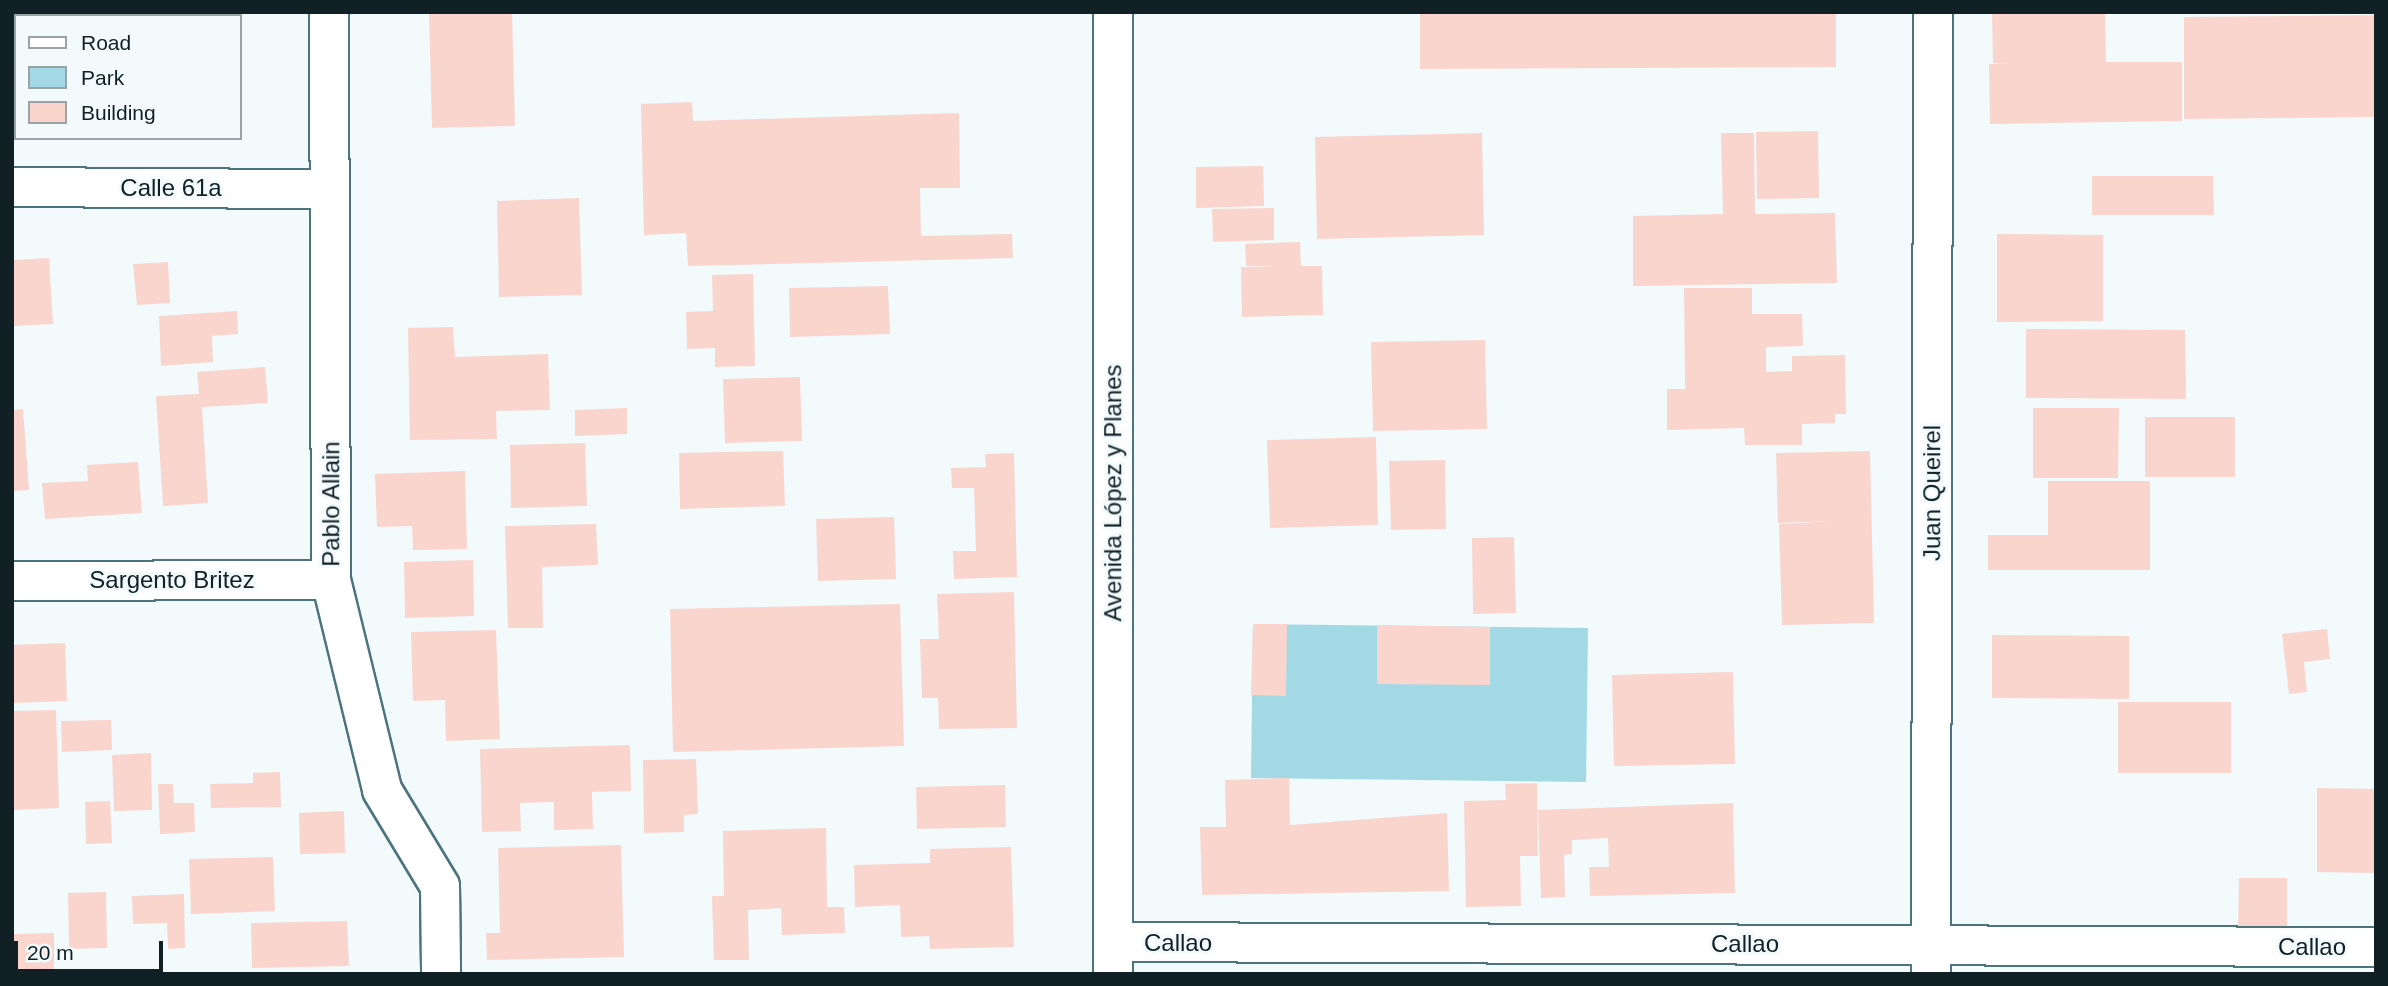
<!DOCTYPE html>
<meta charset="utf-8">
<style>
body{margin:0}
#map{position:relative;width:2388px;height:986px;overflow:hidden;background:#f2fafc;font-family:Arial,sans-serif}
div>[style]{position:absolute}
.green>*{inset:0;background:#a3d9e5}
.building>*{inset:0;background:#fad5ce}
.roads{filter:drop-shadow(2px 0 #4d747c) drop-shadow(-2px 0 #4d747c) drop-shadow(0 2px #4d747c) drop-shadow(0 -2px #4d747c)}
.street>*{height:38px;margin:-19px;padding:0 19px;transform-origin:19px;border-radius:19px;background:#fff}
.primary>*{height:38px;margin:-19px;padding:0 19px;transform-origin:19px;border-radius:19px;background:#fff}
span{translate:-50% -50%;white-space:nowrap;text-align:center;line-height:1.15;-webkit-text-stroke:6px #f2fafc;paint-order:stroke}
.street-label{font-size:24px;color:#102024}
.frame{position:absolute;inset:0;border:14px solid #102024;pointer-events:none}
.legend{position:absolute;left:14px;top:14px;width:228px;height:126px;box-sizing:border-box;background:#f2fafc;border:2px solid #98a3a6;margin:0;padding:9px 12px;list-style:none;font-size:21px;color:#102024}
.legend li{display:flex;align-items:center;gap:14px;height:35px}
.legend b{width:35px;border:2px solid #98a3a6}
.scale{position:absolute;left:14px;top:941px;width:149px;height:32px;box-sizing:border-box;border:4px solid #102024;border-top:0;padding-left:9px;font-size:21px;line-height:24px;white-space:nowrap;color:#102024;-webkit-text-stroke:5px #f2fafc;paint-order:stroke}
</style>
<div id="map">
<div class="green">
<div style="clip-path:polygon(1253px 624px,1588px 628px,1586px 782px,1251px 778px)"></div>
</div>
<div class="building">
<div style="clip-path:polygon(55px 12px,179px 12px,180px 16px,55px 16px)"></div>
<div style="clip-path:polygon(429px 12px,512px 12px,515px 126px,432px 128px)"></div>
<div style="clip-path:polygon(1420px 12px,1836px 12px,1836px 67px,1420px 69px)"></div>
<div style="clip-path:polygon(1992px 12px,2105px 12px,2106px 62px,2182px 62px,2182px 121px,1990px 124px,1989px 64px,2008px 64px,1993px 63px)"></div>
<div style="clip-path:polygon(2376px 15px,2376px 117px,2184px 119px,2184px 17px)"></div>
<div style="clip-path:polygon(692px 102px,693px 121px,959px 113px,960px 188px,920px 188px,921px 236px,1012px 234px,1013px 258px,688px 266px,686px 233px,644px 235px,641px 104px)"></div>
<div style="clip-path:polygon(1818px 131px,1819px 198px,1757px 199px,1756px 132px)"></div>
<div style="clip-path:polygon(1482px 133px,1484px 235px,1317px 239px,1315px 137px)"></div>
<div style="clip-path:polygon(1721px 133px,1754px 133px,1755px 214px,1835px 213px,1837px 283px,1633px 286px,1633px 216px,1723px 214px)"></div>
<div style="clip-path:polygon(1263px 166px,1264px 206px,1196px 208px,1196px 167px)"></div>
<div style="clip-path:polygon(2092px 176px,2213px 176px,2214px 215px,2092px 215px)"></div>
<div style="clip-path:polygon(579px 198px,582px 295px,499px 297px,497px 201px)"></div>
<div style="clip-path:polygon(1274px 208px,1274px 240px,1213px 242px,1212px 209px)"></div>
<div style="clip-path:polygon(1997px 234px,2103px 235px,2103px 321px,1997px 322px)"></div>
<div style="clip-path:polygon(1300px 242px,1301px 266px,1322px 266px,1323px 315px,1242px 317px,1241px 267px,1275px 267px,1246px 266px,1245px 244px)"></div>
<div style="clip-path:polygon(49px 258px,53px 324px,12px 326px,12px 260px)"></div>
<div style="clip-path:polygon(168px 262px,170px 303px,137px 305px,133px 264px)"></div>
<div style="clip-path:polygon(753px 274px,755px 366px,715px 367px,715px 348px,687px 349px,686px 312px,713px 311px,712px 275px)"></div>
<div style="clip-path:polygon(888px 286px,890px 334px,790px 337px,789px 288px)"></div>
<div style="clip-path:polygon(1684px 288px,1752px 288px,1752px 314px,1802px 314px,1803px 346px,1766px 347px,1766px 372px,1792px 371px,1792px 356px,1845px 355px,1846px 414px,1835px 414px,1835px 423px,1802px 424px,1802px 445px,1745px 445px,1744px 428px,1667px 430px,1667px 389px,1685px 389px)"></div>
<div style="clip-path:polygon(237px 311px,238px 334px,212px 336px,213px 362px,161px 366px,159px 316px)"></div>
<div style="clip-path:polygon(453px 327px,455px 357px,548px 354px,550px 410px,496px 411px,497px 439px,410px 440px,408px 328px)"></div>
<div style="clip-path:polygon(2026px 329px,2185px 330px,2186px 399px,2026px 398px)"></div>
<div style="clip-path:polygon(1485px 340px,1487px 429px,1373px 431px,1371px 342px)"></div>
<div style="clip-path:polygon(265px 367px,268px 403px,202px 407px,208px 503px,163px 506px,156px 396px,199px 394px,197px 372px)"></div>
<div style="clip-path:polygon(800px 377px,802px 441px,725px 443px,723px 379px)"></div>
<div style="clip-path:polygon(627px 408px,627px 434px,575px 436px,575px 410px)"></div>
<div style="clip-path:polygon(2033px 408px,2119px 408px,2118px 478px,2033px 478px)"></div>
<div style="clip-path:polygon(23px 409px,29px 490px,12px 491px,12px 410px)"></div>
<div style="clip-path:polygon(2145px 417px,2235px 417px,2235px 477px,2145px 477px)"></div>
<div style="clip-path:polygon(1376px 437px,1378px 525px,1270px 528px,1267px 440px)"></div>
<div style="clip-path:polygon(585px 443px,587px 506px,511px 508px,510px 445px)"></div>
<div style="clip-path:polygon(783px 451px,785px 506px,680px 509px,679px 453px)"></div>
<div style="clip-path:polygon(1870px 451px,1874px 623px,1782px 625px,1779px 524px,1833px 521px,1778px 523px,1776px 453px)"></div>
<div style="clip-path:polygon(1014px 453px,1017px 577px,954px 579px,953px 551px,976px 551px,974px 488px,952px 488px,951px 468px,986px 467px,985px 454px)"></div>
<div style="clip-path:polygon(1445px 460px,1446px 529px,1391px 530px,1389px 461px)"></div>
<div style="clip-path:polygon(138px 462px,142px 513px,45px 519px,42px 483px,88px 481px,87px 465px)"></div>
<div style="clip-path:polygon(465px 471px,467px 549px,413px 550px,412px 526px,377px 527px,375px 474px)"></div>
<div style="clip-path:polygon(2048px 481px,2150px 481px,2150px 570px,1988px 570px,1988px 535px,2048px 535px)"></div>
<div style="clip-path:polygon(894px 517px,896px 579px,818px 581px,816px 519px)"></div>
<div style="clip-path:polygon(596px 524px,598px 565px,542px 567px,543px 628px,508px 628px,505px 526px)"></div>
<div style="clip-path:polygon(1514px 537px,1516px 613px,1473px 614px,1472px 538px)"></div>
<div style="clip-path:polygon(473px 560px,474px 616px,405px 618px,404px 562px)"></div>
<div style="clip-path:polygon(1014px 592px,1017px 728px,939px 729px,938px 698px,922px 698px,920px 639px,939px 639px,937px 594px)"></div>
<div style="clip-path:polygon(900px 604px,904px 746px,673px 752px,670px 609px)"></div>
<div style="clip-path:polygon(1253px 624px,1287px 624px,1286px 696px,1251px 695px)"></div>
<div style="clip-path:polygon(1377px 625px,1490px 627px,1490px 685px,1377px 684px)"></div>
<div style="clip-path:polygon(2327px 629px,2330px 659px,2304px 662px,2307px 692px,2289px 694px,2282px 634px)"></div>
<div style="clip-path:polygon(496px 630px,500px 739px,446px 741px,445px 700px,413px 701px,411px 632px)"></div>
<div style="clip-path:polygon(1992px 635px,2129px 636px,2129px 699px,1992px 698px)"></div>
<div style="clip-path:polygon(65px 643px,67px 701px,12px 703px,12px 645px)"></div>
<div style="clip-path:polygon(1733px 672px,1735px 764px,1614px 766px,1612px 675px)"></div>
<div style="clip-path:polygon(2118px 702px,2231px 702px,2231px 773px,2118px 773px)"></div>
<div style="clip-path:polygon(56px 710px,59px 808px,12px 810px,12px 711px)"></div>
<div style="clip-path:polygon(111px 720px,112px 750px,62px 752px,61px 721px)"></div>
<div style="clip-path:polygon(630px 745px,631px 791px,592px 792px,593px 829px,554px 830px,554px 802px,520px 803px,521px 831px,482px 832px,480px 749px)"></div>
<div style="clip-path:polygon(151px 753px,152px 810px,114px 811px,112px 755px)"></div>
<div style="clip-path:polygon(696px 759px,698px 814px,684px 815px,684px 832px,644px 833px,643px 760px)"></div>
<div style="clip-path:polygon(280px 772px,281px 807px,211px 808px,210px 784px,253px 783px,253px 773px)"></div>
<div style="clip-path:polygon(1289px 778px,1290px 825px,1447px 813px,1449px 891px,1202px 895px,1200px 827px,1226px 827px,1225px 780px)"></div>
<div style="clip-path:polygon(1537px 783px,1538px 856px,1520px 856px,1521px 906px,1466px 907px,1464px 801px,1506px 800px,1505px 784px)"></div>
<div style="clip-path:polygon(158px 784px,173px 784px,174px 803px,194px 803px,195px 832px,160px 834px)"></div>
<div style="clip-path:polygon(1005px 785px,1006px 827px,917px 829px,916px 787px)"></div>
<div style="clip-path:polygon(2317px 788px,2376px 789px,2376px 873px,2317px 872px)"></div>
<div style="clip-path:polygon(110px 801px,112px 843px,86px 844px,85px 802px)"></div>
<div style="clip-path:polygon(1733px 803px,1735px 893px,1590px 896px,1589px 867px,1609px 867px,1608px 838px,1572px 840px,1572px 854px,1564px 855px,1565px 897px,1541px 898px,1538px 810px)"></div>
<div style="clip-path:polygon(344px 811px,345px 853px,300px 854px,299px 813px)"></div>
<div style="clip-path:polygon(826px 828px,827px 907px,844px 907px,845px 933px,782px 935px,781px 908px,748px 910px,749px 960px,714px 960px,712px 896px,724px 896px,723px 831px)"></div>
<div style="clip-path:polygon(621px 845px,624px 957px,487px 960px,486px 933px,500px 933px,498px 848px)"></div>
<div style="clip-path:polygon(1011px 847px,1014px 947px,930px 949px,929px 936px,901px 937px,900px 905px,855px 907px,854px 865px,930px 863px,930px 849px)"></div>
<div style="clip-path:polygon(273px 857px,275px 911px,191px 914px,189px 859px)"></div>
<div style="clip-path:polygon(2239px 878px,2287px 878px,2287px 931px,2238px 930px)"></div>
<div style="clip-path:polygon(106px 892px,107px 948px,69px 949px,68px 893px)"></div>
<div style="clip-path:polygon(184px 894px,185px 948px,168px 949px,167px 923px,133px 924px,132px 896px)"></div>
<div style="clip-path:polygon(347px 921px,349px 966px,252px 968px,251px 923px)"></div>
<div style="clip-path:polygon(54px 933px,54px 972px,12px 973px,12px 934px)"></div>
</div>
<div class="roads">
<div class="street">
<div style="left:329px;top:12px;width:568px;rotate:89.8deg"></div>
<div style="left:331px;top:580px;width:216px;rotate:76.3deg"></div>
<div style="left:382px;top:790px;width:112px;rotate:58.9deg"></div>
<div style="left:440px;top:886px;width:88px;rotate:89.3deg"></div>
<div style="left:12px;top:187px;width:318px;rotate:0.4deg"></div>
<div style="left:12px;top:581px;width:319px;rotate:-0.2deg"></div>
<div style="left:1113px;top:942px;width:1263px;rotate:0.23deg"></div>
<div style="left:1931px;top:974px;width:962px;rotate:-89.88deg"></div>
</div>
<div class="primary">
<div style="left:1113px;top:12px;width:962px;rotate:90deg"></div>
</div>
</div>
<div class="street-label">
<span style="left:171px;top:188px">Calle 61a</span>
<span style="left:1113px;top:493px;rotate:-90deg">Avenida López y Planes</span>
<span style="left:1932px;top:493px;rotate:-90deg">Juan Queirel</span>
<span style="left:331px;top:504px;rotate:-90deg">Pablo Allain</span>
<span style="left:172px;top:580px">Sargento Britez</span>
<span style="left:1178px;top:943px">Callao</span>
<span style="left:1745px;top:944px">Callao</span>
<span style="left:2312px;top:947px">Callao</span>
</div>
<div class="frame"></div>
<ul class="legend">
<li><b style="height:9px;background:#fff"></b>Road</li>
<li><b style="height:19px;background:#a3d9e5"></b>Park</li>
<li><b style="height:19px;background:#fad5ce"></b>Building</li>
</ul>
<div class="scale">20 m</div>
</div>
